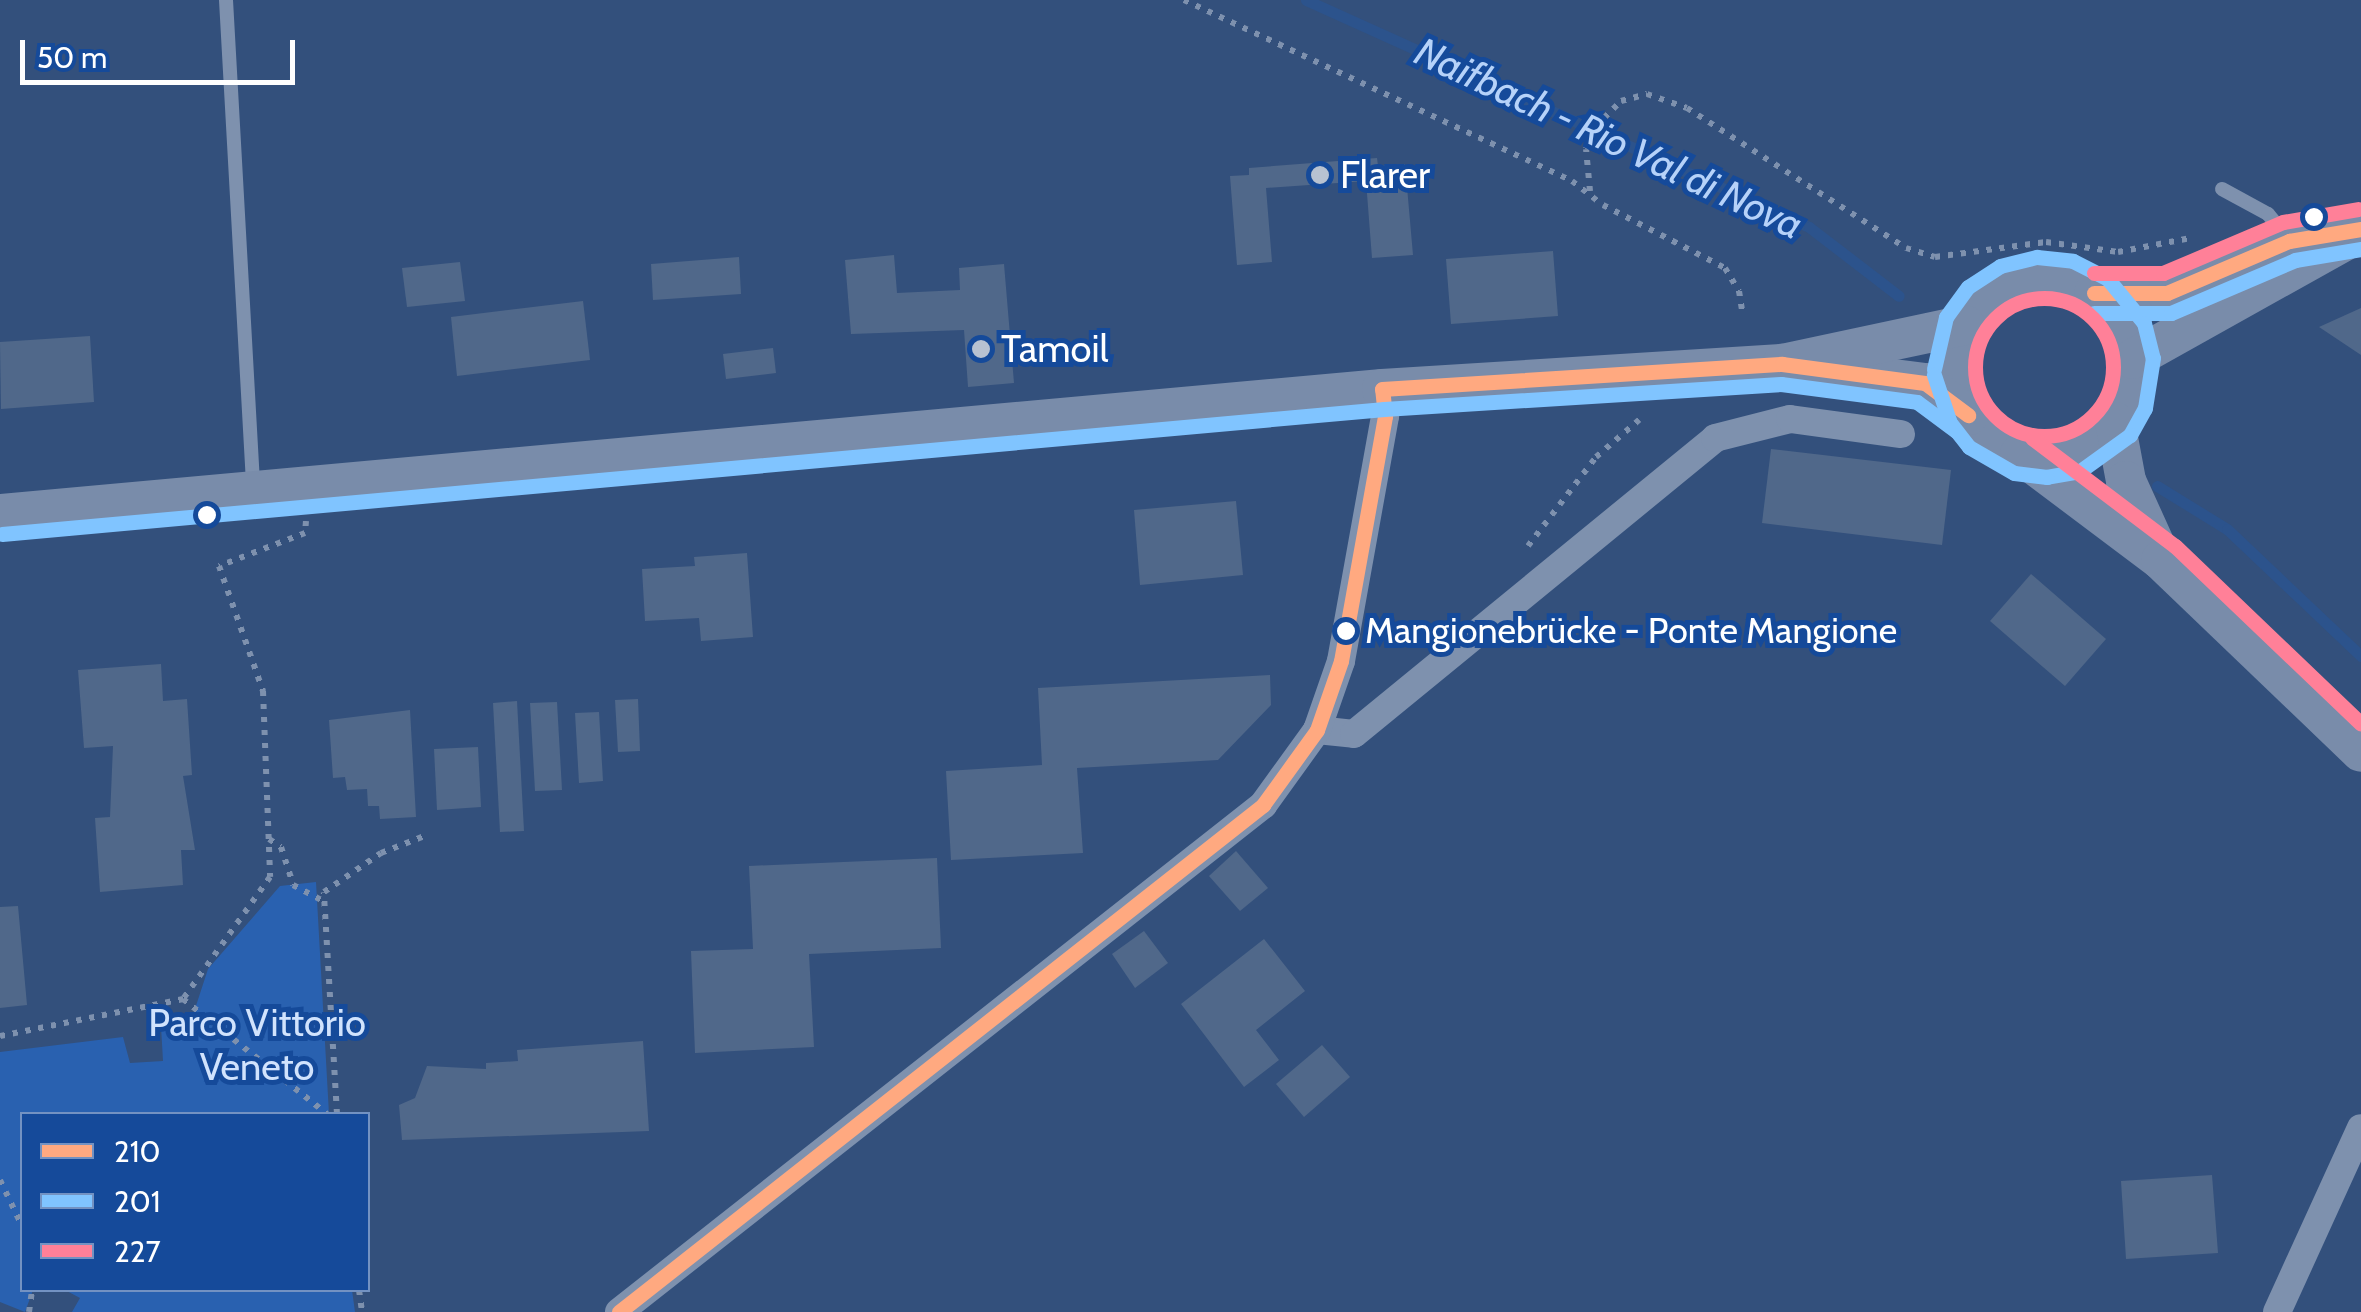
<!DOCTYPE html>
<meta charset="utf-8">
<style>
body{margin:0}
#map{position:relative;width:2361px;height:1312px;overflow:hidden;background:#33507c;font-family:Cabin,sans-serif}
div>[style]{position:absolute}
.green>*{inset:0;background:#2961b0}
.stream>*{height:11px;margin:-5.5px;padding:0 5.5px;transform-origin:5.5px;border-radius:5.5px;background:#2c538c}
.building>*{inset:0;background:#50688a}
.path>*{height:6px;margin-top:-3px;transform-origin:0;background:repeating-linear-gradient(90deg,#7e91ae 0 5px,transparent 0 13px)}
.lane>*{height:14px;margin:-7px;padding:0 7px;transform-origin:7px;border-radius:7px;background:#7e91ae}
.street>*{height:28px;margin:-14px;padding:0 14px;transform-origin:14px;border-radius:14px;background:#7e91ae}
.secondary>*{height:40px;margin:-20px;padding:0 20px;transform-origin:20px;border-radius:20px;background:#798caa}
.secondary>.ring{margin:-20px;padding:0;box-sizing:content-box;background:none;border:40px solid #798caa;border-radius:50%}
.bus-1>*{height:15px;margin:-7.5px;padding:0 7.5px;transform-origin:7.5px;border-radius:7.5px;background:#ffa980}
.bus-2>*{height:15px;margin:-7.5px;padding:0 7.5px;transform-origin:7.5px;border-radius:7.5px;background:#80c4ff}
.bus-3>*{height:15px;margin:-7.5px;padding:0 7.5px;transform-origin:7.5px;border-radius:7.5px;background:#ff8098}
.bus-3>.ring{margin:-7.5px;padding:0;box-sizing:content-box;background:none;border:15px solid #ff8098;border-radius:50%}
.dots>*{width:28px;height:28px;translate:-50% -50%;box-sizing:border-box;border:5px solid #154a9a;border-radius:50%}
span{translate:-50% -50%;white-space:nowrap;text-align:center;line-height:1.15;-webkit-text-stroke:10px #154a9a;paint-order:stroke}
.bus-label{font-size:36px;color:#fff}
.left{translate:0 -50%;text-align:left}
.poi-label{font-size:38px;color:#fff}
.park-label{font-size:38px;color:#d1e3fd}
.water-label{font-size:40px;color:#b6d2f9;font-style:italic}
.legend{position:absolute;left:20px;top:1112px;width:350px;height:180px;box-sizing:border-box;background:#154a9a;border:2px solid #7392c2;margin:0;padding:12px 18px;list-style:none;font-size:30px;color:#fff}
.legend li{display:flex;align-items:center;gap:20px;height:50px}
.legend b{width:50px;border:2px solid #7392c2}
.scale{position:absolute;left:20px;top:40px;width:275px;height:45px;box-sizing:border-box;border:5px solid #fff;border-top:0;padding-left:12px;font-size:30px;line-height:35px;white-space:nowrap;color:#fff;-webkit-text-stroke:8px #154a9a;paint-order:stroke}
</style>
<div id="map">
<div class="green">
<div style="clip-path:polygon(316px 882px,329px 1114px,22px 1114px,22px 1290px,33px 1290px,25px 1312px,0 1302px,0 1052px,123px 1037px,130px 1063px,163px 1061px,161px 1026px,192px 1018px,208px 969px,280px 886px)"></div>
<div style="clip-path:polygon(65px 1290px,352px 1290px,355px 1312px,72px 1312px,80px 1298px)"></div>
</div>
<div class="stream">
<div style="left:1306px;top:0;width:552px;rotate:24.29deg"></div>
<div style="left:1809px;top:227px;width:113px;rotate:37.5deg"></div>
<div style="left:2157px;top:486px;width:82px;rotate:31.6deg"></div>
<div style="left:2227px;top:529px;width:185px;rotate:43.5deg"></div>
</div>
<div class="building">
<div style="clip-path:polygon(1377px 158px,1378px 166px,1405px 164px,1413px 255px,1372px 258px,1366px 181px,1266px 188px,1272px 262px,1237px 265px,1230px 176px,1249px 175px,1249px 168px)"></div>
<div style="clip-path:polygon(1553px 251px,1558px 316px,1451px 324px,1446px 259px)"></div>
<div style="clip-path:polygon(894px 255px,897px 293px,960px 290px,959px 268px,1004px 264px,1014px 383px,968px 387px,964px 330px,851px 334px,845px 260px)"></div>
<div style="clip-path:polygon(739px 257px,741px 294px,653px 300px,651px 264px)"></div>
<div style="clip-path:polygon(460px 262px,465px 301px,407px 307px,402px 268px)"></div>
<div style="clip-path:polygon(583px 301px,590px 360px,457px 376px,451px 317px)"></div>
<div style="clip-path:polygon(2361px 308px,2361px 355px,2319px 327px)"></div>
<div style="clip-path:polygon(90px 336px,94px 402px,1px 409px,0 342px)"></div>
<div style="clip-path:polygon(773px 348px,776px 373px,726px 379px,723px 354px)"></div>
<div style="clip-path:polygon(1771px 449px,1951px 470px,1942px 545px,1762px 523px)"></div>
<div style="clip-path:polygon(1236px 501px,1243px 575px,1140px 585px,1134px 510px)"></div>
<div style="clip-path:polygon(747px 553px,753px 637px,701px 641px,699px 618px,645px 621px,642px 569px,695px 566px,694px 557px)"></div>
<div style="clip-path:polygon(2031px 574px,2106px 639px,2065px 686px,1990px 621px)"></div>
<div style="clip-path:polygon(161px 664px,163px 701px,187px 699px,192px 775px,183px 776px,195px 850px,181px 850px,183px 885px,100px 892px,95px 818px,110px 817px,113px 746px,84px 748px,78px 670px)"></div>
<div style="clip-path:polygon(1270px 675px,1271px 705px,1218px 760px,1077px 768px,1083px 853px,951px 860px,946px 771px,1042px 765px,1038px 688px)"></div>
<div style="clip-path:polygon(638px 699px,640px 751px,618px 752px,615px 700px)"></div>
<div style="clip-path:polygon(517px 701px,524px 831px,500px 832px,493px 703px)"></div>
<div style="clip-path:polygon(557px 702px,562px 790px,535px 791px,530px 703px)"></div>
<div style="clip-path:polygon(410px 710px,416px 817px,380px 819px,379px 806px,368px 806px,367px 789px,347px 790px,345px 777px,333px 778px,329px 720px)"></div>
<div style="clip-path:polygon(599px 712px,603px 781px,579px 783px,575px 713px)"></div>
<div style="clip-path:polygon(478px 747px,481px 807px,437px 810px,434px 749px)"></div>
<div style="clip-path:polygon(1236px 851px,1268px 888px,1240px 911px,1209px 876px)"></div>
<div style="clip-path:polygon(937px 858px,941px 948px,809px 954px,814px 1047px,695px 1053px,691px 951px,753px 949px,749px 866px)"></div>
<div style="clip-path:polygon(18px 906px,27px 1005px,0 1008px,0 907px)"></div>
<div style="clip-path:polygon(1144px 931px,1168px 963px,1135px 988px,1112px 954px)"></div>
<div style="clip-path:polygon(1264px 939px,1305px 991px,1256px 1030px,1279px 1060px,1244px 1087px,1181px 1004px)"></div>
<div style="clip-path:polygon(643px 1041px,649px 1131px,402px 1140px,399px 1105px,415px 1098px,427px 1066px,486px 1069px,486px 1063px,518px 1061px,517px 1050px)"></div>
<div style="clip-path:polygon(1322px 1045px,1350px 1077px,1304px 1117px,1276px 1084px)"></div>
<div style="clip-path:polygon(2212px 1175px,2218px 1253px,2126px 1259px,2121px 1181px)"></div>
</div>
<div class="path">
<div style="left:1184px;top:0;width:428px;rotate:25deg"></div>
<div style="left:1572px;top:181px;width:39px;rotate:38deg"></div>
<div style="left:1603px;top:205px;width:137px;rotate:27.3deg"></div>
<div style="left:1725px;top:268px;width:27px;rotate:59deg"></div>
<div style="left:1739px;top:291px;width:25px;rotate:81deg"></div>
<div style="left:1590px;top:191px;width:42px;rotate:-95.4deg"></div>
<div style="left:1586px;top:149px;width:24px;rotate:-68deg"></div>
<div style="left:1595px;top:127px;width:37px;rotate:-45deg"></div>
<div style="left:1621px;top:101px;width:27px;rotate:-15deg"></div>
<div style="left:1647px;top:94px;width:42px;rotate:19.3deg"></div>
<div style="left:1687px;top:108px;width:260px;rotate:32.6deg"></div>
<div style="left:1906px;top:248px;width:30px;rotate:17deg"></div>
<div style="left:1935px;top:257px;width:112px;rotate:-7.7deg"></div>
<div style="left:2046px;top:242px;width:73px;rotate:7.9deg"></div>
<div style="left:2118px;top:252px;width:74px;rotate:-10.9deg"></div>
<div style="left:306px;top:521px;width:12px;rotate:95deg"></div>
<div style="left:305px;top:533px;width:92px;rotate:159deg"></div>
<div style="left:219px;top:566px;width:133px;rotate:70.6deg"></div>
<div style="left:263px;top:691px;width:186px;rotate:87.8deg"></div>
<div style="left:270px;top:877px;width:150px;rotate:125.5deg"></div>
<div style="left:183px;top:999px;width:184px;rotate:38.6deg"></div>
<div style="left:1528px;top:546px;width:112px;rotate:-52.6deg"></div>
<div style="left:1596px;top:457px;width:57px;rotate:-40.7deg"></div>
<div style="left:269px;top:839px;width:14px;rotate:34deg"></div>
<div style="left:281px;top:847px;width:40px;rotate:72deg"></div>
<div style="left:293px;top:885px;width:36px;rotate:28deg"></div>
<div style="left:0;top:1036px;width:187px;rotate:-11.4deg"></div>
<div style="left:337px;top:1114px;width:222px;rotate:-93.4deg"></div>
<div style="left:324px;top:892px;width:69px;rotate:-34.4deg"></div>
<div style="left:381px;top:853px;width:49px;rotate:-21.4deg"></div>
<div style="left:0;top:1180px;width:51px;rotate:64.4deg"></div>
<div style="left:359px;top:1290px;width:22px;rotate:82deg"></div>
<div style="left:29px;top:1312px;width:22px;rotate:-82deg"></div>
</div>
<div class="lane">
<div style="left:226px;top:0;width:490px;rotate:86.8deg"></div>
<div style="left:2222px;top:189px;width:52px;rotate:28.5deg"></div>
<div style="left:2268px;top:214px;width:28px;rotate:51deg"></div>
</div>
<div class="street">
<div style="left:1317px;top:730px;width:37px;rotate:6deg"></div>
<div style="left:1354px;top:734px;width:467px;rotate:-39.3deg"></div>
<div style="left:1715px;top:438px;width:77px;rotate:-14.2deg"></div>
<div style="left:1790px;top:419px;width:112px;rotate:7.7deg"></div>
<div style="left:619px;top:1312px;width:820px;rotate:-38.21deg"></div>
<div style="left:1263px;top:805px;width:92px;rotate:-54.2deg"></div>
<div style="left:1317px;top:730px;width:73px;rotate:-70.8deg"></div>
<div style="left:1341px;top:661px;width:249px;rotate:-79.8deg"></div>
<div style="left:1385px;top:416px;width:27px;rotate:-96deg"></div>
<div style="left:2277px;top:1312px;width:202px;rotate:-65.5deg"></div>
</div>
<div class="secondary">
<div class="ring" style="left:1955px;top:278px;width:138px;height:138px"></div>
<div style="left:2094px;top:293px;width:73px"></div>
<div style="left:2167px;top:293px;width:133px;rotate:-23.1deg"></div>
<div style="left:2289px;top:241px;width:73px;rotate:-9.5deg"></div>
<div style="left:2133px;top:359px;width:242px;rotate:-29.2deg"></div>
<div style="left:1816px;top:369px;width:110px;rotate:7.3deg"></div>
<div style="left:1925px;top:383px;width:54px;rotate:36.7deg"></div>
<div style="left:2115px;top:422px;width:60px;rotate:79.4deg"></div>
<div style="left:2126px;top:481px;width:82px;rotate:65.6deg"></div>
<div style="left:2020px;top:454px;width:176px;rotate:36.9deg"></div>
<div style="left:2161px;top:560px;width:277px;rotate:43.8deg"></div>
<div style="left:0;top:514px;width:1388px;rotate:-5.17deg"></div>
<div style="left:1382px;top:389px;width:401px;rotate:-3.6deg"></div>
<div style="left:1782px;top:364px;width:187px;rotate:-12deg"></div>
</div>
<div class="bus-1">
<div style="left:2094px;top:293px;width:73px"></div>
<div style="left:2167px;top:293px;width:133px;rotate:-23.1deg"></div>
<div style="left:2289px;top:241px;width:73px;rotate:-9.5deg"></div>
<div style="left:1382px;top:389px;width:401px;rotate:-3.6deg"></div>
<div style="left:1782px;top:364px;width:144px;rotate:7.6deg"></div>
<div style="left:1925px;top:383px;width:54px;rotate:36.7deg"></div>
<div style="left:619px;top:1312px;width:820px;rotate:-38.21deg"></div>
<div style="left:1263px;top:805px;width:92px;rotate:-54.2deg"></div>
<div style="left:1317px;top:730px;width:73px;rotate:-70.8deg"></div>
<div style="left:1341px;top:661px;width:249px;rotate:-79.8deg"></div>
<div style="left:1385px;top:416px;width:27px;rotate:-96deg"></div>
</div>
<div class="bus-2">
<div style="left:2094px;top:313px;width:77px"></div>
<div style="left:2171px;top:313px;width:135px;rotate:-23.1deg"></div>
<div style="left:2295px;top:260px;width:67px;rotate:-9.5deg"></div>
<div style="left:1934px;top:369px;width:53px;rotate:-77deg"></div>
<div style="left:1946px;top:317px;width:37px;rotate:-54deg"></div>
<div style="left:1968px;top:287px;width:38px;rotate:-33deg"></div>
<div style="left:2000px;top:266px;width:38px;rotate:-14deg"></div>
<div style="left:2037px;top:257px;width:36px;rotate:6deg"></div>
<div style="left:2073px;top:261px;width:38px;rotate:27deg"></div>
<div style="left:2107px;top:278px;width:58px;rotate:50.6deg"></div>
<div style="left:2144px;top:323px;width:36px;rotate:76deg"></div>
<div style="left:2153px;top:358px;width:51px;rotate:99.1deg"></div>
<div style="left:2145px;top:408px;width:31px;rotate:119deg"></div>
<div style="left:2130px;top:435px;width:62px;rotate:144.2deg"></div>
<div style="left:2080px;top:471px;width:34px;rotate:170deg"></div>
<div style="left:2047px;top:477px;width:33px;rotate:-173deg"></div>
<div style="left:2014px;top:473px;width:52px;rotate:-150deg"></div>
<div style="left:1969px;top:447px;width:31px;rotate:-128deg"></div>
<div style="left:1950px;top:423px;width:51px;rotate:-108.4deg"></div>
<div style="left:2px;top:534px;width:1388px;rotate:-5.17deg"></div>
<div style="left:1384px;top:409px;width:398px;rotate:-3.6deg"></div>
<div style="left:1781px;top:384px;width:137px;rotate:7.5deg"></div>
<div style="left:1917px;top:402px;width:49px;rotate:36.6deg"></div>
</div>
<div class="bus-3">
<div style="left:2094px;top:273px;width:69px"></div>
<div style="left:2163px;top:273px;width:130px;rotate:-23deg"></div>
<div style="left:2283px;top:222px;width:76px;rotate:-9.8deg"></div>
<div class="ring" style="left:1975px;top:298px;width:123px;height:123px"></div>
<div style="left:2032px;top:438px;width:179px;rotate:37.1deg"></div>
<div style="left:2175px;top:546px;width:257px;rotate:43.7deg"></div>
</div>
<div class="dots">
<div style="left:1320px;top:175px;background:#b8c2d1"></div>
<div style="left:2314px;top:217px;background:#fff"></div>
<div style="left:981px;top:349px;background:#b8c2d1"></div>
<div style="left:207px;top:515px;background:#fff"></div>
<div style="left:1346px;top:631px;background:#fff"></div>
</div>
<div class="bus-label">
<span class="left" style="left:1365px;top:631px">Mangionebrücke - Ponte Mangione</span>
</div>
<div class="poi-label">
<span class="left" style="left:1340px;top:175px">Flarer</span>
<span class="left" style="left:1001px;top:349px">Tamoil</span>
</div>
<div class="park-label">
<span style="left:257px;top:1045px">Parco Vittorio<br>Veneto</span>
</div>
<div class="water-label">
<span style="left:1609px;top:138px;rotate:25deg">Naifbach - Rio Val di Nova</span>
</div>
<ul class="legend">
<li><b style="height:12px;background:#ffa980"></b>210</li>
<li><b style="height:12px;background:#80c4ff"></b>201</li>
<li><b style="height:12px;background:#ff8098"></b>227</li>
</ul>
<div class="scale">50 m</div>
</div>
